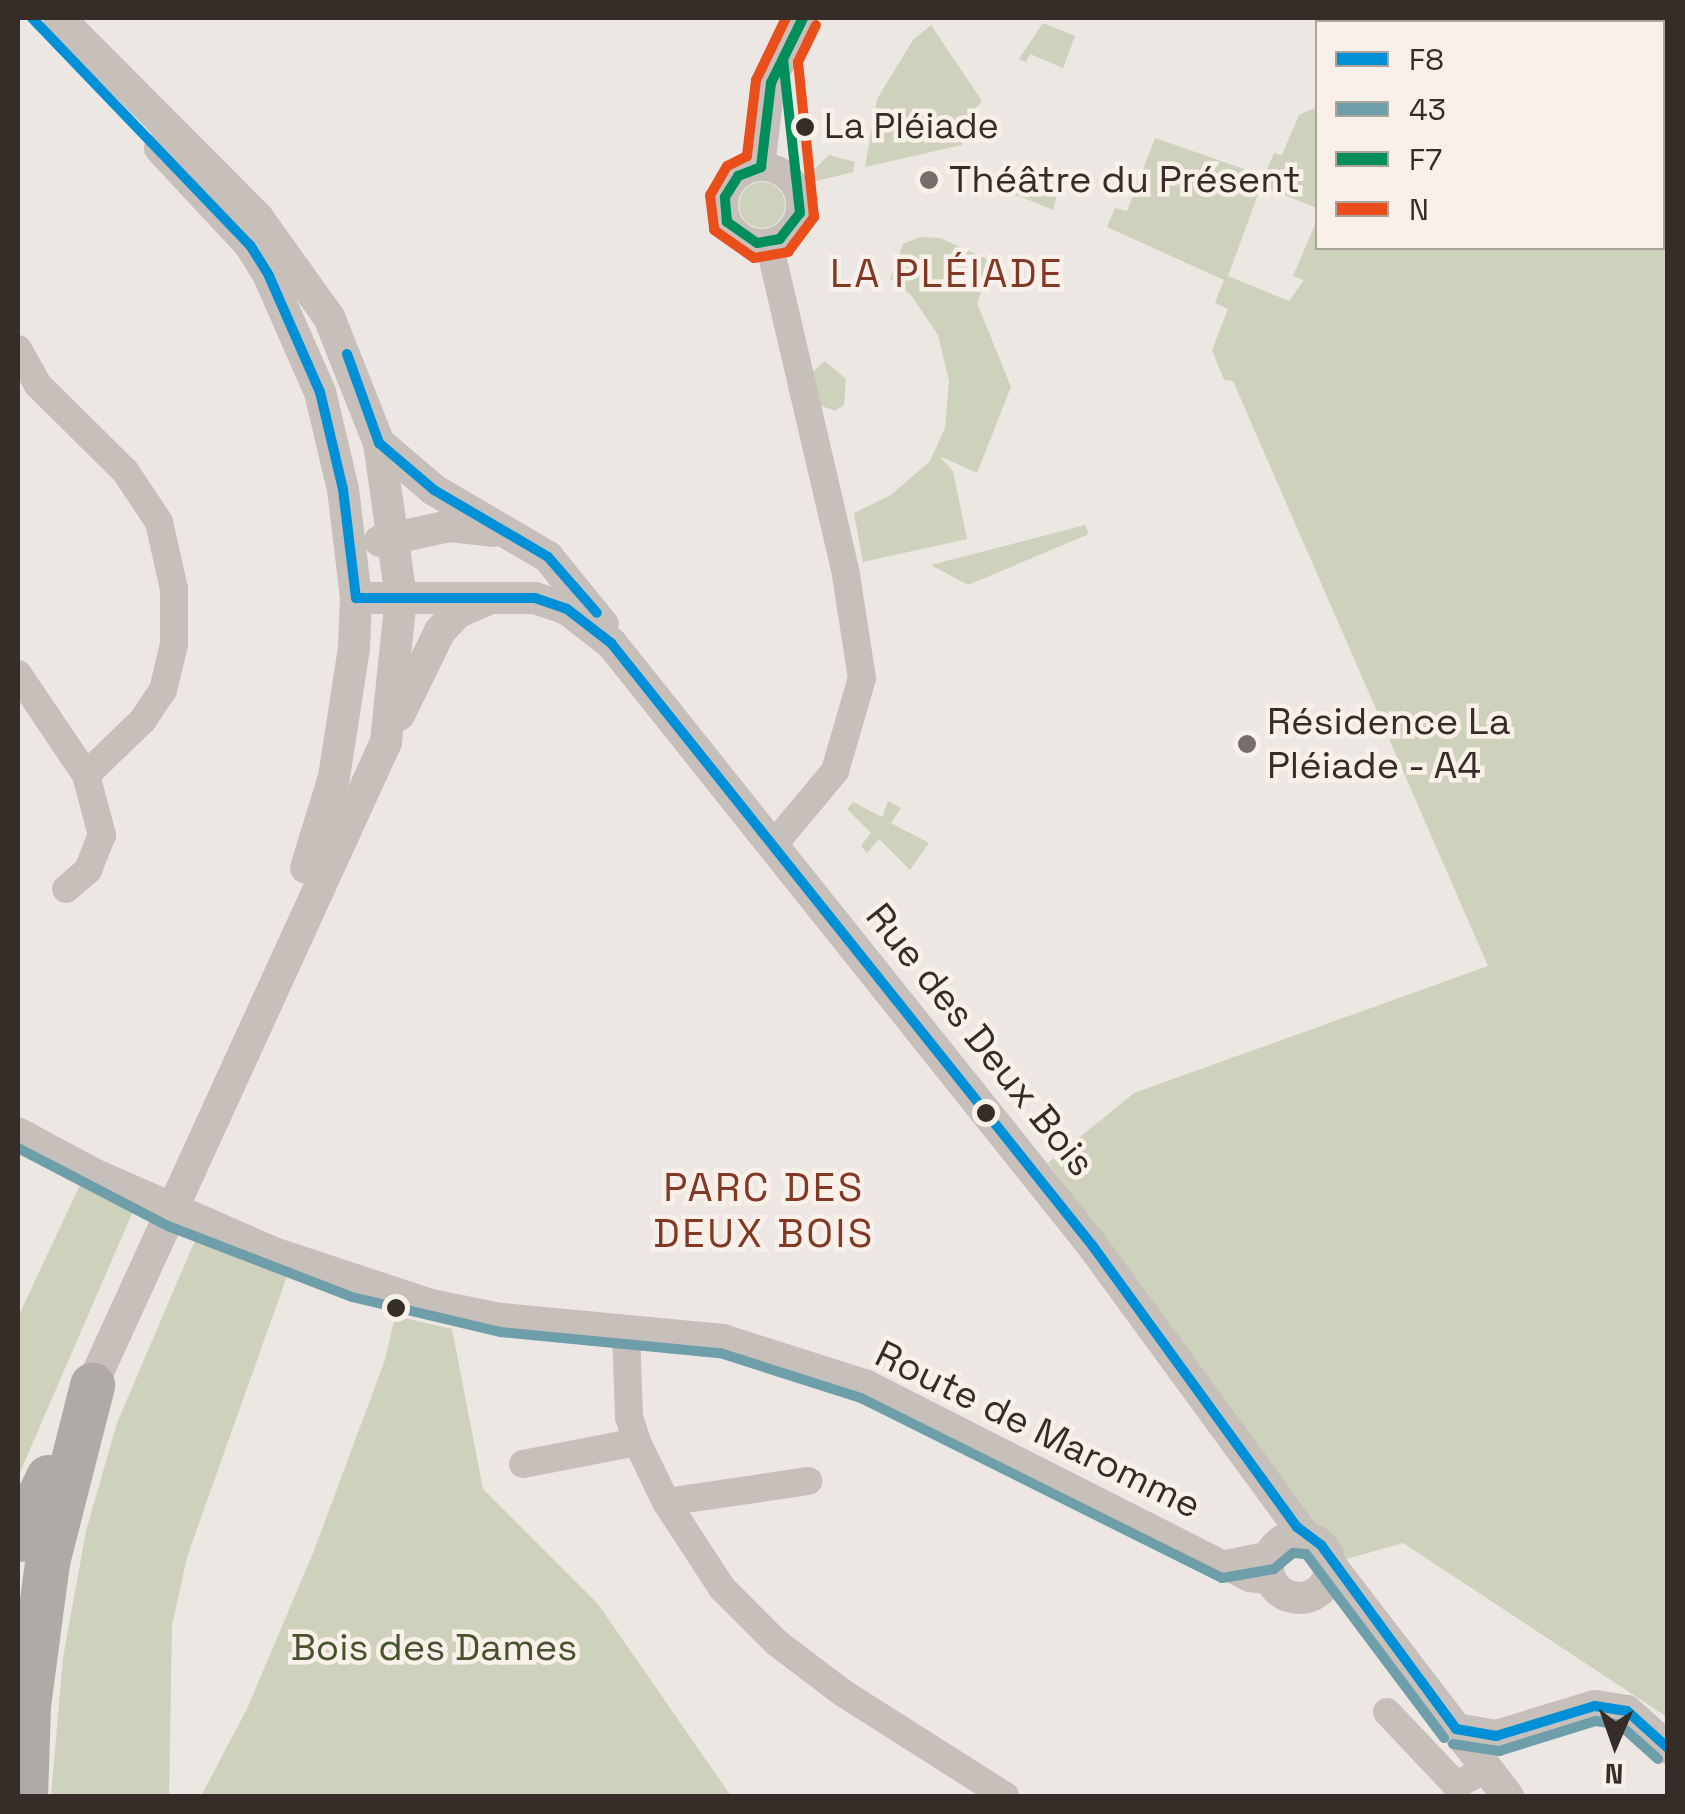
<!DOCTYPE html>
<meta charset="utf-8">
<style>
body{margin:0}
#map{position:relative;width:1685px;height:1814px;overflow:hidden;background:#ece7e2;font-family:"Space Grotesk",sans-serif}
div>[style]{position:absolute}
.green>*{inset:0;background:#ced1bc}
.round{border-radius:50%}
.minor>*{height:28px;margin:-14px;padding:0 14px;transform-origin:14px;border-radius:14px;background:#c6bfba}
.minor>.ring{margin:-14px;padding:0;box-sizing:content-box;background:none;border:28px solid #c6bfba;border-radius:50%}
.tertiary>*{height:32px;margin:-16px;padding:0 16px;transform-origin:16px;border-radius:16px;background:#c6bfba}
.tertiary>.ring{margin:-16px;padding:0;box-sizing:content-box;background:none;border:32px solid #c6bfba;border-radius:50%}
.trunk>*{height:45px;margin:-22.5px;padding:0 22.5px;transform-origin:22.5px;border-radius:22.5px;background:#b0aaa6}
.minor-bridge>*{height:28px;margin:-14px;padding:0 14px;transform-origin:14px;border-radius:14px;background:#c6bfba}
.bus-1>*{height:10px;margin:-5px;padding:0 5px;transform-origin:5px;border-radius:5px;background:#0090d7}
.bus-2>*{height:10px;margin:-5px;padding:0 5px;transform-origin:5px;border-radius:5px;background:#6d9eaa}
.bus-3>*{height:10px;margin:-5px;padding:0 5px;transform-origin:5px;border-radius:5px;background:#008f5c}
.bus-4>*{height:10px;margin:-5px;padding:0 5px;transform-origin:5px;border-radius:5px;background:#e94e1b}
.dots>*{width:28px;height:28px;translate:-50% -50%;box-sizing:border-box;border:5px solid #f9f1e9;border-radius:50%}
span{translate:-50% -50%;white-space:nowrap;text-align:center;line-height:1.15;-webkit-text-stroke:9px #f9f1e9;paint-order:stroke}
.bus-label{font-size:36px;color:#362d29}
.left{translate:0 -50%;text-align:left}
.poi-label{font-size:38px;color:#362d29}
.street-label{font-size:38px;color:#362d29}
.park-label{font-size:38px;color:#46532e}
.neighbourhood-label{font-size:40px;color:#813926;letter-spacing:2.5px}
.frame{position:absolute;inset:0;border:20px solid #362d29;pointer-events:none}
.legend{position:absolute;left:1315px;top:20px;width:350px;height:230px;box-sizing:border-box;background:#f9f1e9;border:2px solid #aba39c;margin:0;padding:12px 18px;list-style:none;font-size:30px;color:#362d29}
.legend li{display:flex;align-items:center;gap:20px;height:50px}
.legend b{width:50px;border:2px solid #aba39c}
.north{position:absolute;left:1565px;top:1694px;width:100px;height:100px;-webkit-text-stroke:8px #f9f1e9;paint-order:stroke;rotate:182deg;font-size:28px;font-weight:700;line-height:40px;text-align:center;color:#362d29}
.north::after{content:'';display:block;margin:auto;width:35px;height:45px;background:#362d29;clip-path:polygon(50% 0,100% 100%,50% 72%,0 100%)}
</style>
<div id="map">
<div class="green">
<div style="clip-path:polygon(1318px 18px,1470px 18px,1472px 22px,1331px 22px)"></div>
<div style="clip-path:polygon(1492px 18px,1667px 18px,1667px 1717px,1403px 1543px,1343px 1560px,1048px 1163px,1134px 1093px,1488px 966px,1233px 381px,1224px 380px,1212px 350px,1228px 309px,1215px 303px,1224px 280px,1107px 227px,1115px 208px,1127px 211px,1155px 138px,1264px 176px,1274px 153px,1282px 155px,1299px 115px,1317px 107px,1317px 208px,1261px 186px,1228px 276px,1289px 301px,1304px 280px,1293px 276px,1317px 220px,1318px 248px,1662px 248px,1662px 22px,1489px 22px)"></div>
<div style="clip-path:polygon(1043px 23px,1075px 36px,1063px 68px,1030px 54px,1026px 62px,1019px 59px)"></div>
<div style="clip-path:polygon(931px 25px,982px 101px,966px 119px,962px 145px,865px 167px,877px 99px,913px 40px)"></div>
<div style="clip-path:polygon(829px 155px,855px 162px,853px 172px,808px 183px,804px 179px)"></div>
<div style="clip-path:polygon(1006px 170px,1058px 192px,1053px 210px,980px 180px)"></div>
<div class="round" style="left:739px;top:182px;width:46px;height:46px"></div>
<div style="clip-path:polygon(920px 237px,940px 238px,993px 262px,977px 303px,1011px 387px,977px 473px,939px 456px,953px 471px,967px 539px,863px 562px,854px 513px,891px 495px,930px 461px,945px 428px,949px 381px,938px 335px,911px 295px,890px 279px,903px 244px)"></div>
<div style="clip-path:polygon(825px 361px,846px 379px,844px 405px,835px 411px,816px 404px,810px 374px)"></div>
<div style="clip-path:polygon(1085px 525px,1089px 534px,968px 585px,931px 565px)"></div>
<div style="clip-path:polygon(888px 801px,901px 808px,891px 823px,929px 843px,910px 870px,879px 839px,867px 853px,861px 846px,871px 833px,847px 809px,853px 802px,882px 817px)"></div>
<div style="clip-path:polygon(80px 1185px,134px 1209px,18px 1477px,18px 1317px)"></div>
<div style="clip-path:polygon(196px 1238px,287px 1276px,187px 1557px,172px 1626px,169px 1796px,51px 1796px,63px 1658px,86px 1531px,117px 1423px)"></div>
<div style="clip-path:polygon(395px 1316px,452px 1329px,483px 1489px,598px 1604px,731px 1796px,201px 1796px,247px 1709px,313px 1553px,385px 1360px)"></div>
</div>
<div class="minor">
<div class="ring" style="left:724px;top:167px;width:48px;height:48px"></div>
<div style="left:761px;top:167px;width:85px;rotate:-83.2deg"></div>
<div style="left:771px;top:83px;width:72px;rotate:-63.8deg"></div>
<div style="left:769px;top:243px;width:341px;rotate:76.9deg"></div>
<div style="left:846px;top:575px;width:104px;rotate:81.2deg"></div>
<div style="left:862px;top:678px;width:97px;rotate:106.2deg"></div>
<div style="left:835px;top:771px;width:94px;rotate:129.8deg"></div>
<div style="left:18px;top:349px;width:41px;rotate:60.9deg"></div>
<div style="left:38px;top:385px;width:122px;rotate:44.7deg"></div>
<div style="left:125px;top:471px;width:61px;rotate:56.3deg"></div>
<div style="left:159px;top:522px;width:69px;rotate:77.4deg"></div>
<div style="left:174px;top:589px;width:55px;rotate:90deg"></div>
<div style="left:174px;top:644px;width:47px;rotate:103.4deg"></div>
<div style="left:163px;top:690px;width:36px;rotate:124deg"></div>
<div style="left:143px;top:720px;width:79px;rotate:136deg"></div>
<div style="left:18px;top:674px;width:122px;rotate:56deg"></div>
<div style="left:86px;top:775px;width:62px;rotate:75.1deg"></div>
<div style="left:102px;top:835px;width:38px;rotate:112deg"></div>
<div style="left:88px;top:870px;width:29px;rotate:139deg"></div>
<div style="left:18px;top:1131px;width:86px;rotate:28.3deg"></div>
<div style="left:274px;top:1251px;width:165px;rotate:18.3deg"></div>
<div style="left:431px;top:1303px;width:71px;rotate:11.3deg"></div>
<div style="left:501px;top:1317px;width:223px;rotate:5.4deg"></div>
<div style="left:723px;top:1338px;width:151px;rotate:17.7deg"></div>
<div style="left:867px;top:1384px;width:429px;rotate:26.9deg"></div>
<div style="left:1250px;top:1578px;width:22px;rotate:8deg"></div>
<div style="left:626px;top:1330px;width:87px;rotate:88deg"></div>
<div style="left:629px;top:1417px;width:26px;rotate:72deg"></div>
<div style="left:637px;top:1442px;width:67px;rotate:64.2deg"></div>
<div style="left:666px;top:1502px;width:103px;rotate:56.9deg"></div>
<div style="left:722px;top:1588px;width:78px;rotate:45deg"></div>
<div style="left:777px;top:1643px;width:83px;rotate:37.1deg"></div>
<div style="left:843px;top:1693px;width:192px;rotate:32.4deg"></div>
<div style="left:523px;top:1464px;width:116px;rotate:-10.9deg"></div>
<div style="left:666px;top:1502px;width:144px;rotate:-8.4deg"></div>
<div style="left:1226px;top:1564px;width:45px;rotate:-11.6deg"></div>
<div style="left:1387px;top:1712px;width:100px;rotate:46.6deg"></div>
<div style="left:1456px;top:1785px;width:34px;rotate:-28deg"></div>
</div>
<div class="tertiary">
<div style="left:59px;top:18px;width:282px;rotate:45.1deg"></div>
<div style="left:258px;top:218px;width:122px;rotate:54.4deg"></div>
<div style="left:329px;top:317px;width:136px;rotate:68.4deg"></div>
<div style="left:379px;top:443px;width:156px;rotate:81.9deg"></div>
<div style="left:401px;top:597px;width:146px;rotate:95.9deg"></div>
<div style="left:386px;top:742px;width:707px;rotate:114.57deg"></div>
<div style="left:160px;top:148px;width:132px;rotate:47.1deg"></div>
<div style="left:250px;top:245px;width:36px;rotate:58deg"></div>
<div style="left:269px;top:276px;width:127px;rotate:66.3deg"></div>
<div style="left:320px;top:392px;width:100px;rotate:76.7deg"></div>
<div style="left:343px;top:489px;width:110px;rotate:83.2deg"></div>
<div style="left:356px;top:598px;width:50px;rotate:92.3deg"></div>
<div style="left:354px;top:648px;width:131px;rotate:98.8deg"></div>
<div style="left:334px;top:777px;width:95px;rotate:107.1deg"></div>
<div style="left:379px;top:443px;width:72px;rotate:40.5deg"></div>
<div style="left:434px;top:490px;width:132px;rotate:30.4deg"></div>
<div style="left:548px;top:557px;width:87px;rotate:51deg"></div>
<div style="left:380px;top:541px;width:72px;rotate:-12.1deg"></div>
<div style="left:450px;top:526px;width:43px;rotate:6.6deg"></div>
<div style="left:356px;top:598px;width:179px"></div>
<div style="left:535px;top:598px;width:34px;rotate:19deg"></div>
<div style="left:567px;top:609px;width:56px;rotate:37.7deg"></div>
<div style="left:611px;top:643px;width:771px;rotate:51.38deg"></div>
<div style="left:1092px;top:1245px;width:362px;rotate:53.8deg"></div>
<div style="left:399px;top:715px;width:93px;rotate:-64deg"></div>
<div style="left:440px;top:631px;width:25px;rotate:-47deg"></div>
<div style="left:457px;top:613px;width:37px;rotate:-24deg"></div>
<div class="ring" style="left:1268px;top:1536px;width:30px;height:30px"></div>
<div style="left:1329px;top:1563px;width:294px;rotate:52.5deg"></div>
<div style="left:1456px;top:1729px;width:41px;rotate:9.9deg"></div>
<div style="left:1496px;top:1736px;width:103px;rotate:-16.9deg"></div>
<div style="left:1595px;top:1706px;width:32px;rotate:9deg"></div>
<div style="left:1627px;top:1711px;width:55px;rotate:42.1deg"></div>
</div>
<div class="trunk">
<div style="left:18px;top:1539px;width:69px;rotate:-64.2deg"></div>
<div style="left:25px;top:1796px;width:91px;rotate:-88.1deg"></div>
<div style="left:28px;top:1705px;width:144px;rotate:-82.4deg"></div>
<div style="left:47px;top:1562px;width:183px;rotate:-75.7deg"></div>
</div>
<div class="minor-bridge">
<div style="left:94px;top:1172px;width:197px;rotate:23.7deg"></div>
</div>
<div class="bus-1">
<div style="left:32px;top:18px;width:315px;rotate:46.2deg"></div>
<div style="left:250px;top:245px;width:36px;rotate:58deg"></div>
<div style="left:269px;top:276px;width:127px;rotate:66.3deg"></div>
<div style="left:320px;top:392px;width:100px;rotate:76.7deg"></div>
<div style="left:343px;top:489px;width:110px;rotate:83.2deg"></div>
<div style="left:356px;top:598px;width:179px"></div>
<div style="left:535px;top:598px;width:34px;rotate:19deg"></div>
<div style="left:567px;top:609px;width:56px;rotate:37.7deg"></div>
<div style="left:611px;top:643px;width:771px;rotate:51.38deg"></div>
<div style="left:1092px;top:1245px;width:349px;rotate:54deg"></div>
<div style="left:1297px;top:1527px;width:30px;rotate:37deg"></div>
<div style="left:1321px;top:1545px;width:228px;rotate:53.7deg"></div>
<div style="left:347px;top:354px;width:95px;rotate:70.2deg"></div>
<div style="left:379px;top:443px;width:72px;rotate:40.5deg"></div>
<div style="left:434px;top:490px;width:132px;rotate:30.4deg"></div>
<div style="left:548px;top:557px;width:74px;rotate:48.8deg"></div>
<div style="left:1456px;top:1729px;width:41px;rotate:9.9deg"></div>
<div style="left:1496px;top:1736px;width:103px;rotate:-16.9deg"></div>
<div style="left:1595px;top:1706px;width:32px;rotate:9deg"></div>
<div style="left:1627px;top:1711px;width:55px;rotate:42.1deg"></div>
</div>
<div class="bus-2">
<div style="left:18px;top:1148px;width:169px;rotate:27.5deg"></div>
<div style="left:168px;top:1226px;width:197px;rotate:21.1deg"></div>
<div style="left:352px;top:1297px;width:152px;rotate:13.3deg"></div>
<div style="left:500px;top:1332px;width:221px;rotate:5.5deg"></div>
<div style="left:720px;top:1353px;width:148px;rotate:17.7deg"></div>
<div style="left:861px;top:1398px;width:403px;rotate:26.5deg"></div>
<div style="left:1222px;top:1578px;width:53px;rotate:-9.8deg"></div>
<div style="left:1274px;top:1569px;width:25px;rotate:-40deg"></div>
<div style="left:1293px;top:1553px;width:13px;rotate:4deg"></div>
<div style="left:1306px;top:1554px;width:230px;rotate:53.1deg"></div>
<div style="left:1453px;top:1744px;width:47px;rotate:8.7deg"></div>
<div style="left:1499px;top:1751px;width:102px;rotate:-17.2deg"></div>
<div style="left:1596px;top:1721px;width:24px;rotate:9deg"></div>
<div style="left:1620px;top:1725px;width:51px;rotate:41.8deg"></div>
</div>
<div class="bus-3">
<div style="left:803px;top:18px;width:46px;rotate:116deg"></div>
<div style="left:783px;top:59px;width:155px;rotate:83.7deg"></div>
<div style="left:800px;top:213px;width:33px;rotate:128deg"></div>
<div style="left:780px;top:239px;width:23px;rotate:170deg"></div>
<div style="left:757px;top:243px;width:37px;rotate:-145deg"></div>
<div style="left:727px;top:222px;width:25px;rotate:-95deg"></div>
<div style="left:725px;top:197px;width:25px;rotate:-58deg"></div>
<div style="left:738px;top:176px;width:25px;rotate:-21deg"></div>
<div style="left:761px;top:167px;width:85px;rotate:-83.2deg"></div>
<div style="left:771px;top:83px;width:72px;rotate:-63.8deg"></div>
</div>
<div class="bus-4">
<div style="left:786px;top:18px;width:69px;rotate:115.8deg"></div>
<div style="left:756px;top:80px;width:77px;rotate:96.8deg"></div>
<div style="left:747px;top:156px;width:22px;rotate:153deg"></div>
<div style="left:727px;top:166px;width:34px;rotate:120deg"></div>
<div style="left:710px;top:195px;width:35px;rotate:83deg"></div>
<div style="left:714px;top:230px;width:49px;rotate:35deg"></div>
<div style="left:754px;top:258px;width:35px;rotate:-10deg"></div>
<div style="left:788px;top:252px;width:44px;rotate:-53.4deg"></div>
<div style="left:814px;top:217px;width:156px;rotate:-95.9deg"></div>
<div style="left:798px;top:62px;width:41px;rotate:-64.1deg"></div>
</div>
<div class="dots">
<div style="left:805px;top:127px;background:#362d29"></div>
<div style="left:929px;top:180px;background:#766e6a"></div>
<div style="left:1247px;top:744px;background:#766e6a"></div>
<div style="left:986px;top:1113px;background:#362d29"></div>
<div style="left:396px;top:1308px;background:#362d29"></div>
</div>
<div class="bus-label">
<span class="left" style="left:824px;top:127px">La Pléiade</span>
</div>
<div class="poi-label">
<span class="left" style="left:949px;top:180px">Théâtre du Présent</span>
<span class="left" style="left:1267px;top:744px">Résidence La<br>Pléiade - A4</span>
</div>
<div class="street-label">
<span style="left:980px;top:1040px;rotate:51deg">Rue des Deux Bois</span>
<span style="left:1038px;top:1430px;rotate:26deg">Route de Maromme</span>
</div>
<div class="park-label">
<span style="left:434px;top:1648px">Bois des Dames</span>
</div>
<div class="neighbourhood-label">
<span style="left:947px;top:274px">LA PLÉIADE</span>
<span style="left:764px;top:1211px">PARC DES<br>DEUX BOIS</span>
</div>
<div class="frame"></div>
<ul class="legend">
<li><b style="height:12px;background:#0090d7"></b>F8</li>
<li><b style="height:12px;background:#6d9eaa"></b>43</li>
<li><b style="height:12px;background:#008f5c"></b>F7</li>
<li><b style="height:12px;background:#e94e1b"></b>N</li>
</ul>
<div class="north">N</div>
</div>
